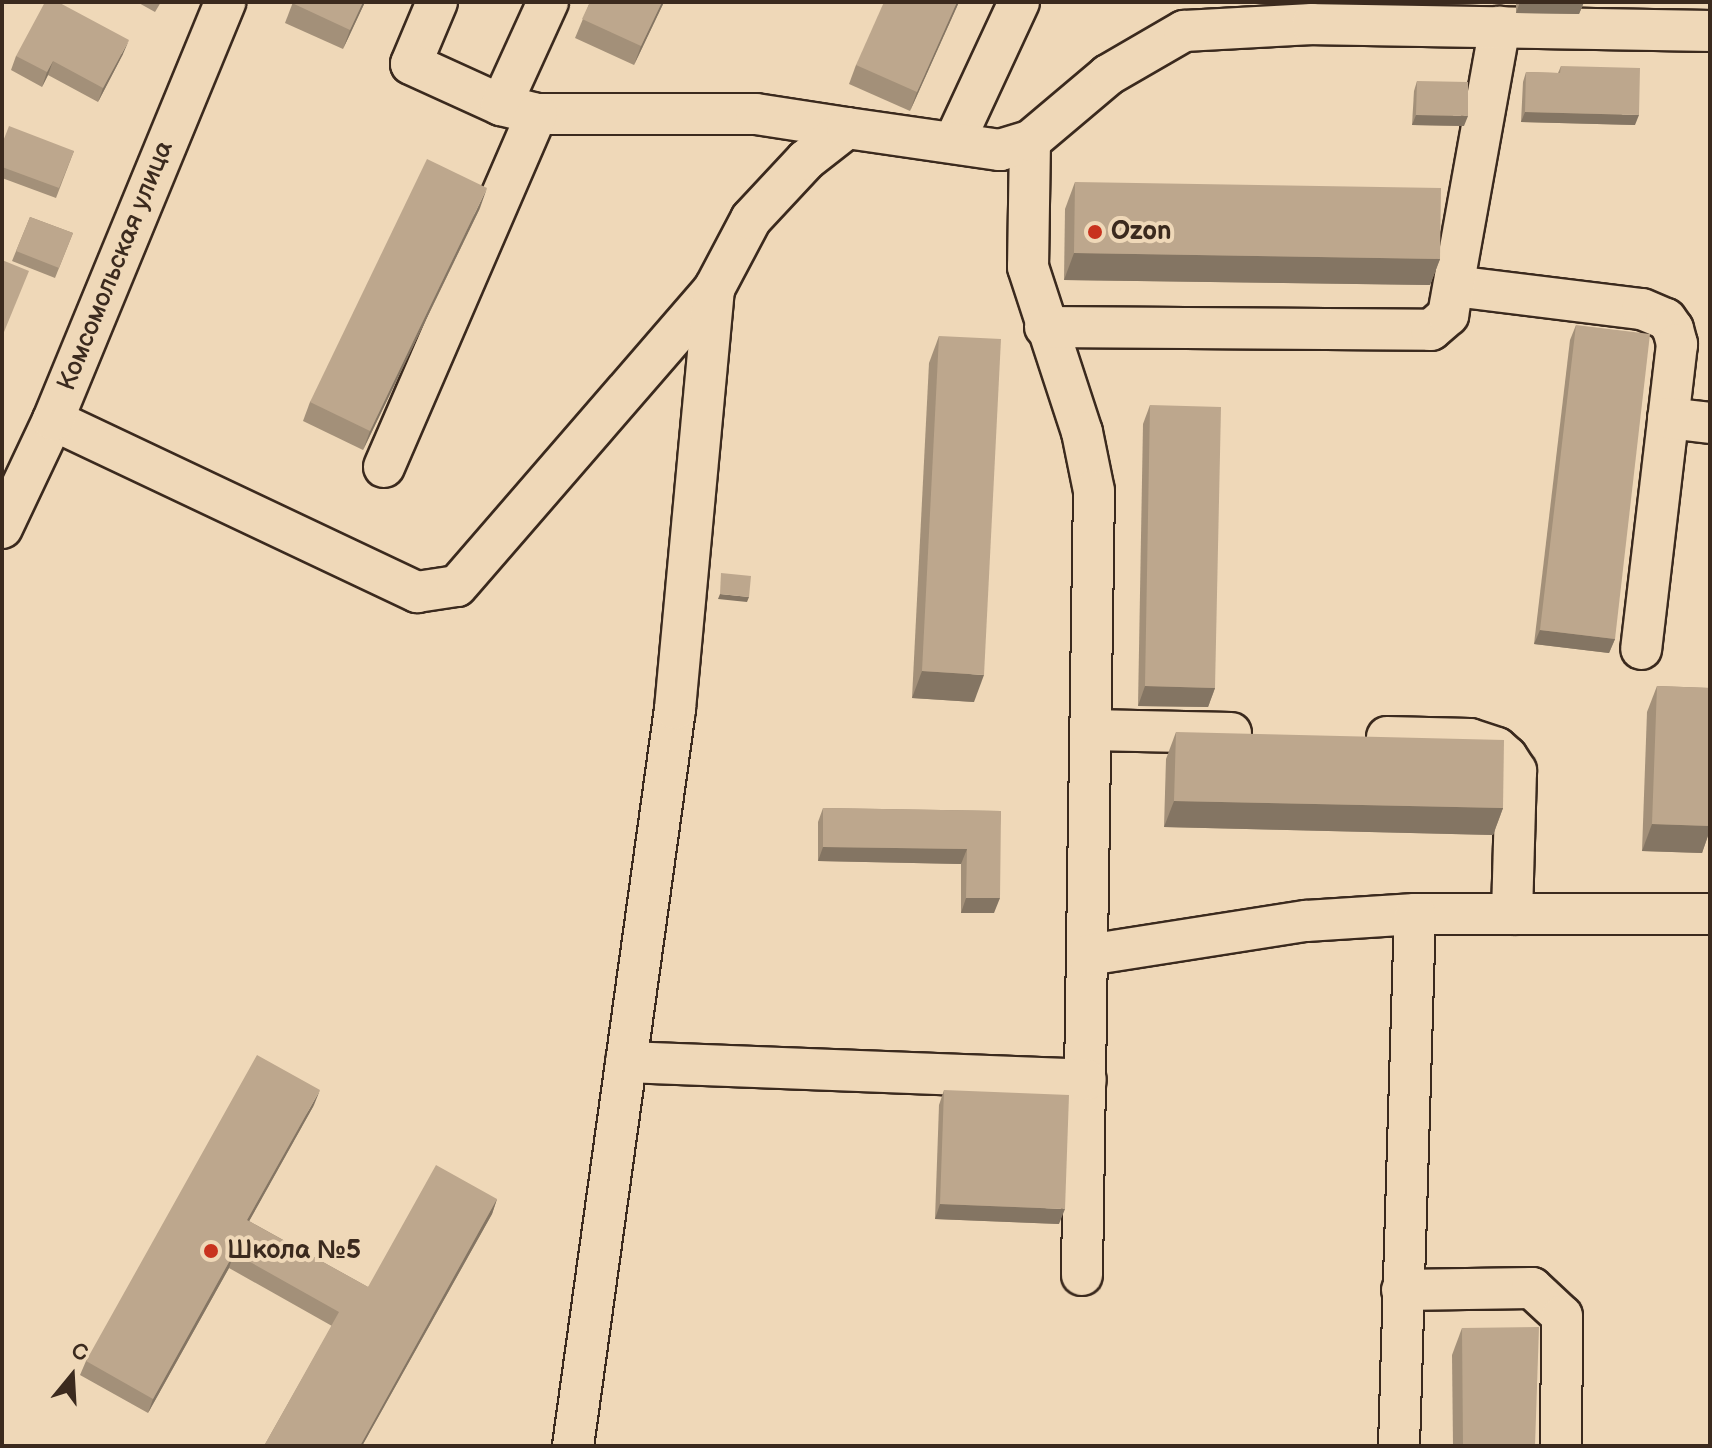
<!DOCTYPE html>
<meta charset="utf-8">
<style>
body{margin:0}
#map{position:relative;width:1712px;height:1448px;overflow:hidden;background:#efd8b8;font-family:"Balsamiq Sans",sans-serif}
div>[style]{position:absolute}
.roads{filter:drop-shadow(2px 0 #3b2a1e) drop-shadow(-2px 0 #3b2a1e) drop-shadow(0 2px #3b2a1e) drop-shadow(0 -2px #3b2a1e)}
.minor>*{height:40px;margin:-20px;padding:0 20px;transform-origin:20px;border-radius:20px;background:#efd8b8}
.wall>*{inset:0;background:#a39079}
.shaded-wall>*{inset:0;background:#847563}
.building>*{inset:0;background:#bda78d}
.dots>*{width:22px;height:22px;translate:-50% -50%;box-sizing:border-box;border:4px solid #efd8b8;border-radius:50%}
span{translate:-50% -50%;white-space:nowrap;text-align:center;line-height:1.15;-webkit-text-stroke:8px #efd8b8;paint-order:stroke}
.poi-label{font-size:26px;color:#3b2a1e;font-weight:700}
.left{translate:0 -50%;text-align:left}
.street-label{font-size:26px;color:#3b2a1e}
.frame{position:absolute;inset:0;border:4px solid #3b2a1e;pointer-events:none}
.north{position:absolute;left:32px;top:1336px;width:80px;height:80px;-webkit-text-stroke:6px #efd8b8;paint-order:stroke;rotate:18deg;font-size:22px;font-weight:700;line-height:32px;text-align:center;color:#3b2a1e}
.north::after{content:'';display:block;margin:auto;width:28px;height:36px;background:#3b2a1e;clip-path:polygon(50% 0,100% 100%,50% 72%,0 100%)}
</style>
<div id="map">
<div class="roads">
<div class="minor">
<div style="left:437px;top:2px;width:67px;rotate:112.8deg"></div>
<div style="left:411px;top:64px;width:99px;rotate:24.5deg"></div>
<div style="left:501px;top:105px;width:37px;rotate:14deg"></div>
<div style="left:537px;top:114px;width:219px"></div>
<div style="left:756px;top:114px;width:92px;rotate:8.7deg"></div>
<div style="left:501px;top:105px;width:113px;rotate:-65.5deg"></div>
<div style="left:955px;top:140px;width:152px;rotate:-65.1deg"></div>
<div style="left:1030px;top:141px;width:126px;rotate:90.9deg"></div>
<div style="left:1028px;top:267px;width:174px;rotate:71.9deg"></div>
<div style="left:1082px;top:432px;width:60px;rotate:78.5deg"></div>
<div style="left:1094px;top:491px;width:784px;rotate:90.88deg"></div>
<div style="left:1454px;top:286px;width:189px;rotate:7deg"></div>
<div style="left:1642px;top:309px;width:26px;rotate:23deg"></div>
<div style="left:1666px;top:319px;width:12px;rotate:55deg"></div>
<div style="left:1673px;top:329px;width:16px;rotate:75deg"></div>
<div style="left:1677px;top:344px;width:307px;rotate:96.7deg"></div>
<div style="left:1045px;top:327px;width:386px;rotate:0.4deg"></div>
<div style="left:1431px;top:330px;width:23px;rotate:-41deg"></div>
<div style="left:1448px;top:315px;width:293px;rotate:-79.8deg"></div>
<div style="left:1668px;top:418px;width:42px;rotate:6.8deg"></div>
<div style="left:53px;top:420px;width:403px;rotate:25.3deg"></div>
<div style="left:417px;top:592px;width:40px;rotate:-8.5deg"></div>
<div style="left:457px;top:586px;width:393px;rotate:-49.1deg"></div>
<div style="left:384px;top:467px;width:385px;rotate:-66.6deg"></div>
<div style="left:2px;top:528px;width:119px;rotate:-64.7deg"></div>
<div style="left:53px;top:420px;width:452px;rotate:-67.6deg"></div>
<div style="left:1091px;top:730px;width:140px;rotate:1.2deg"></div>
<div style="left:1387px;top:737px;width:83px;rotate:1.4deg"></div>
<div style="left:1470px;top:739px;width:28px;rotate:18deg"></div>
<div style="left:1497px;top:748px;width:13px;rotate:42deg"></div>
<div style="left:1507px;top:757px;width:17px;rotate:57deg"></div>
<div style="left:1516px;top:771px;width:143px;rotate:91.6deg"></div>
<div style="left:1088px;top:955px;width:221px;rotate:-8.9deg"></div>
<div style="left:1306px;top:921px;width:109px;rotate:-3.7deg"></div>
<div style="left:1415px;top:914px;width:295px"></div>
<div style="left:626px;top:1062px;width:460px;rotate:2.2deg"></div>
<div style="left:1402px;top:1290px;width:130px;rotate:-0.9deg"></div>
<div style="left:1532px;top:1288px;width:41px;rotate:43deg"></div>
<div style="left:1562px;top:1316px;width:130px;rotate:90.4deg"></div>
<div style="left:573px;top:1446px;width:744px;rotate:-82.12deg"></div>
<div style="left:675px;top:709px;width:422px;rotate:-84.7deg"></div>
<div style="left:714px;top:289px;width:79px;rotate:-62.1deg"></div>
<div style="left:751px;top:219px;width:81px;rotate:-47deg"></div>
<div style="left:806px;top:160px;width:52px;rotate:-38deg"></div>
<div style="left:847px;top:128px;width:155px;rotate:8.2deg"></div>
<div style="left:1000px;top:150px;width:31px;rotate:-17deg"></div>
<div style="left:1030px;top:141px;width:102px;rotate:-40.2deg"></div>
<div style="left:1108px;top:75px;width:88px;rotate:-30.1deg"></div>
<div style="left:1184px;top:31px;width:128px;rotate:-3.1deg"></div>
<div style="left:1312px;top:24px;width:398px;rotate:1deg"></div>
<div style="left:1399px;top:1446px;width:532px;rotate:-88.28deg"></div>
</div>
</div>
<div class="wall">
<div style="clip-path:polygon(137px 2px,161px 2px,155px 12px)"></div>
<div style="clip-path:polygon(293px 2px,365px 2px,343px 49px,285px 23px)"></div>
<div style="clip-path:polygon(590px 2px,664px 2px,634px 65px,575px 38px)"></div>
<div style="clip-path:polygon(959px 2px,910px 111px,849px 84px,856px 65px)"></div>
<div style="clip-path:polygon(1516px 2px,1584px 2px,1579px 14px,1516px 13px)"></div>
<div style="clip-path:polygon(123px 54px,98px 102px,48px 75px,42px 87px,11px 70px,16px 56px)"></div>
<div style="clip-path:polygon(1561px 66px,1635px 125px,1521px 122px,1523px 82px,1526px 72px,1558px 73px)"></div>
<div style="clip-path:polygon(1417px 81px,1464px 126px,1412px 125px,1414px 91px)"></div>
<div style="clip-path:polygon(2px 144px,74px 151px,56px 198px,2px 178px)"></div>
<div style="clip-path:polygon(1075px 182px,1440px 259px,1430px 285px,1064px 280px,1065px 209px)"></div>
<div style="clip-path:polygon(480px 208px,363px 450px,303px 421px,310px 402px)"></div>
<div style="clip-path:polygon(30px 217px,73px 233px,55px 278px,12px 261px)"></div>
<div style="clip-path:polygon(1576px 325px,1615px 639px,1609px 653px,1534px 644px,1570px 340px)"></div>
<div style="clip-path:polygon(939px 336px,974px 702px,912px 698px,929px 363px)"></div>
<div style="clip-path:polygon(1150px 405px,1215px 688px,1208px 707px,1138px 706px,1143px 424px)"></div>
<div style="clip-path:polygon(1657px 686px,1710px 688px,1710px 830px,1702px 853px,1642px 851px,1647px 712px)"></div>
<div style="clip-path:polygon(1176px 732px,1503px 808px,1493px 835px,1164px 827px,1166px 759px)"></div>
<div style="clip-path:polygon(823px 808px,1001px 811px,994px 913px,961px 913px,961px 864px,818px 861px,818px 822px)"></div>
<div style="clip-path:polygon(944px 1090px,1059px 1224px,935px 1219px,939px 1105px)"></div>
<div style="clip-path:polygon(314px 1105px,249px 1221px,368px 1287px,497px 1199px,492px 1214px,362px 1446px,264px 1446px,332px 1326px,229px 1268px,148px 1413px,80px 1375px,86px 1361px)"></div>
<div style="clip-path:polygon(1462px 1328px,1535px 1446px,1453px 1446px,1452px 1355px)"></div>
</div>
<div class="shaded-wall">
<div style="clip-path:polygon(363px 2px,365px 2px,343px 49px,350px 30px)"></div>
<div style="clip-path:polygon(662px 2px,664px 2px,634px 65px,641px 46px)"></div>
<div style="clip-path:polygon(957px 2px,959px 2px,910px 111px,917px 92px)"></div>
<div style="clip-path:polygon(1520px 2px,1584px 2px,1579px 14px,1516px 13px)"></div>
<div style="clip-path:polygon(129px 40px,123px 54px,98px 102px,103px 88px)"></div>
<div style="clip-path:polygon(53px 61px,48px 75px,42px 87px,47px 72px)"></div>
<div style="clip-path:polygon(1525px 112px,1639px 115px,1635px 125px,1521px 122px)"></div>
<div style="clip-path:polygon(1416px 115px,1468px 116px,1464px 126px,1412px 125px)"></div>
<div style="clip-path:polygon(487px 188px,480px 208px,363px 450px,370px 431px)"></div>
<div style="clip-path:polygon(1074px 253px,1440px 259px,1430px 285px,1064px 280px)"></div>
<div style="clip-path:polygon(720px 594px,749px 597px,747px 602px,718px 599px)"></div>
<div style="clip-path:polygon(1540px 630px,1615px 639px,1609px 653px,1534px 644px)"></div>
<div style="clip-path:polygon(922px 671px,984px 675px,974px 702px,912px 698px)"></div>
<div style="clip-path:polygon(1145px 686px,1215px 688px,1208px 707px,1138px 706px)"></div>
<div style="clip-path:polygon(1174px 801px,1503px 808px,1493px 835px,1164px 827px)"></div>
<div style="clip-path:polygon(1652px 824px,1710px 826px,1710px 830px,1702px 853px,1642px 851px)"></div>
<div style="clip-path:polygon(823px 847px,967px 849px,961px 864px,818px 861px)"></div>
<div style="clip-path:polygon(966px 898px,1000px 898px,994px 913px,961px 913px)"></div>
<div style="clip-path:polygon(320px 1090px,314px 1105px,242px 1234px,247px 1220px)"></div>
<div style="clip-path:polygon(497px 1199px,492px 1214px,362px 1446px,360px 1446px)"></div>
<div style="clip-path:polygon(940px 1204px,1065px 1209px,1059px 1224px,935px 1219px)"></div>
<div style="clip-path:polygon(234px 1253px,229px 1268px,148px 1413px,153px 1399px)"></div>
</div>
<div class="building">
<div style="clip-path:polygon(45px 2px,58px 2px,129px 40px,103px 88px,53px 61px,47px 72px,16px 56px)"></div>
<div style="clip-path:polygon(293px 2px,363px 2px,350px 30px,292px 3px)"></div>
<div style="clip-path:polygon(590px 2px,662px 2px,641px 46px,582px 19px)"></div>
<div style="clip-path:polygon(884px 2px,957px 2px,917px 92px,856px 65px)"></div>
<div style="clip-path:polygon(1561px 66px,1640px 68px,1639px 115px,1525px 112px,1526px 72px,1560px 73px)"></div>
<div style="clip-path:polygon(1417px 81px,1468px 82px,1468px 116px,1416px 115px)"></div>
<div style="clip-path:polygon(9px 126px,74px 151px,59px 188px,2px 167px,2px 144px)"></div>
<div style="clip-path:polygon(427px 159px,487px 188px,370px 431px,310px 402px)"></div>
<div style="clip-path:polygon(1075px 182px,1441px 188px,1440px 259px,1074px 253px)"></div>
<div style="clip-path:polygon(30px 217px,73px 233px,59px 268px,16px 251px)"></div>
<div style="clip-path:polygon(2px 260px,29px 271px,4px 332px,2px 331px)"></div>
<div style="clip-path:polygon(1576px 325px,1650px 334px,1615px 639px,1540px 630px)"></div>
<div style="clip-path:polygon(939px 336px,1001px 339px,984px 675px,922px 671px)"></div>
<div style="clip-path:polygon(1150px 405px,1221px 407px,1215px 688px,1145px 686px)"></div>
<div style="clip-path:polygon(721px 573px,751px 576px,749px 597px,720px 594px)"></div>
<div style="clip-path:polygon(1657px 686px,1710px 688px,1710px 826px,1652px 824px)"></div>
<div style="clip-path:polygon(1176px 732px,1504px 740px,1503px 808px,1174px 801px)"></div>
<div style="clip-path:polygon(823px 808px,1001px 811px,1000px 898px,966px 898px,967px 849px,823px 847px)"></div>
<div style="clip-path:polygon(257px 1055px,320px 1090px,247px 1220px,368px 1287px,436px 1165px,497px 1199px,360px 1446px,264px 1446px,339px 1312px,234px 1253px,153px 1399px,86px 1361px)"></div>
<div style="clip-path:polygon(944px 1090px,1069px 1095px,1065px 1209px,940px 1204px)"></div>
<div style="clip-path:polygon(1539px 1327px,1535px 1446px,1463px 1446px,1462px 1328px)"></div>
</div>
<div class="dots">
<div style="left:1095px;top:232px;background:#c8321e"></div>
<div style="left:211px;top:1251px;background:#c8321e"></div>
</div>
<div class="poi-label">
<span class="left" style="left:1111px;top:232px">Ozon</span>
<span class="left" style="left:227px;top:1251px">Школа №5</span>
</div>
<div class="street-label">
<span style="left:116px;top:266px;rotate:-68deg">Комсомольская улица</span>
</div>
<div class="frame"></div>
<div class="north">С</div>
</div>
